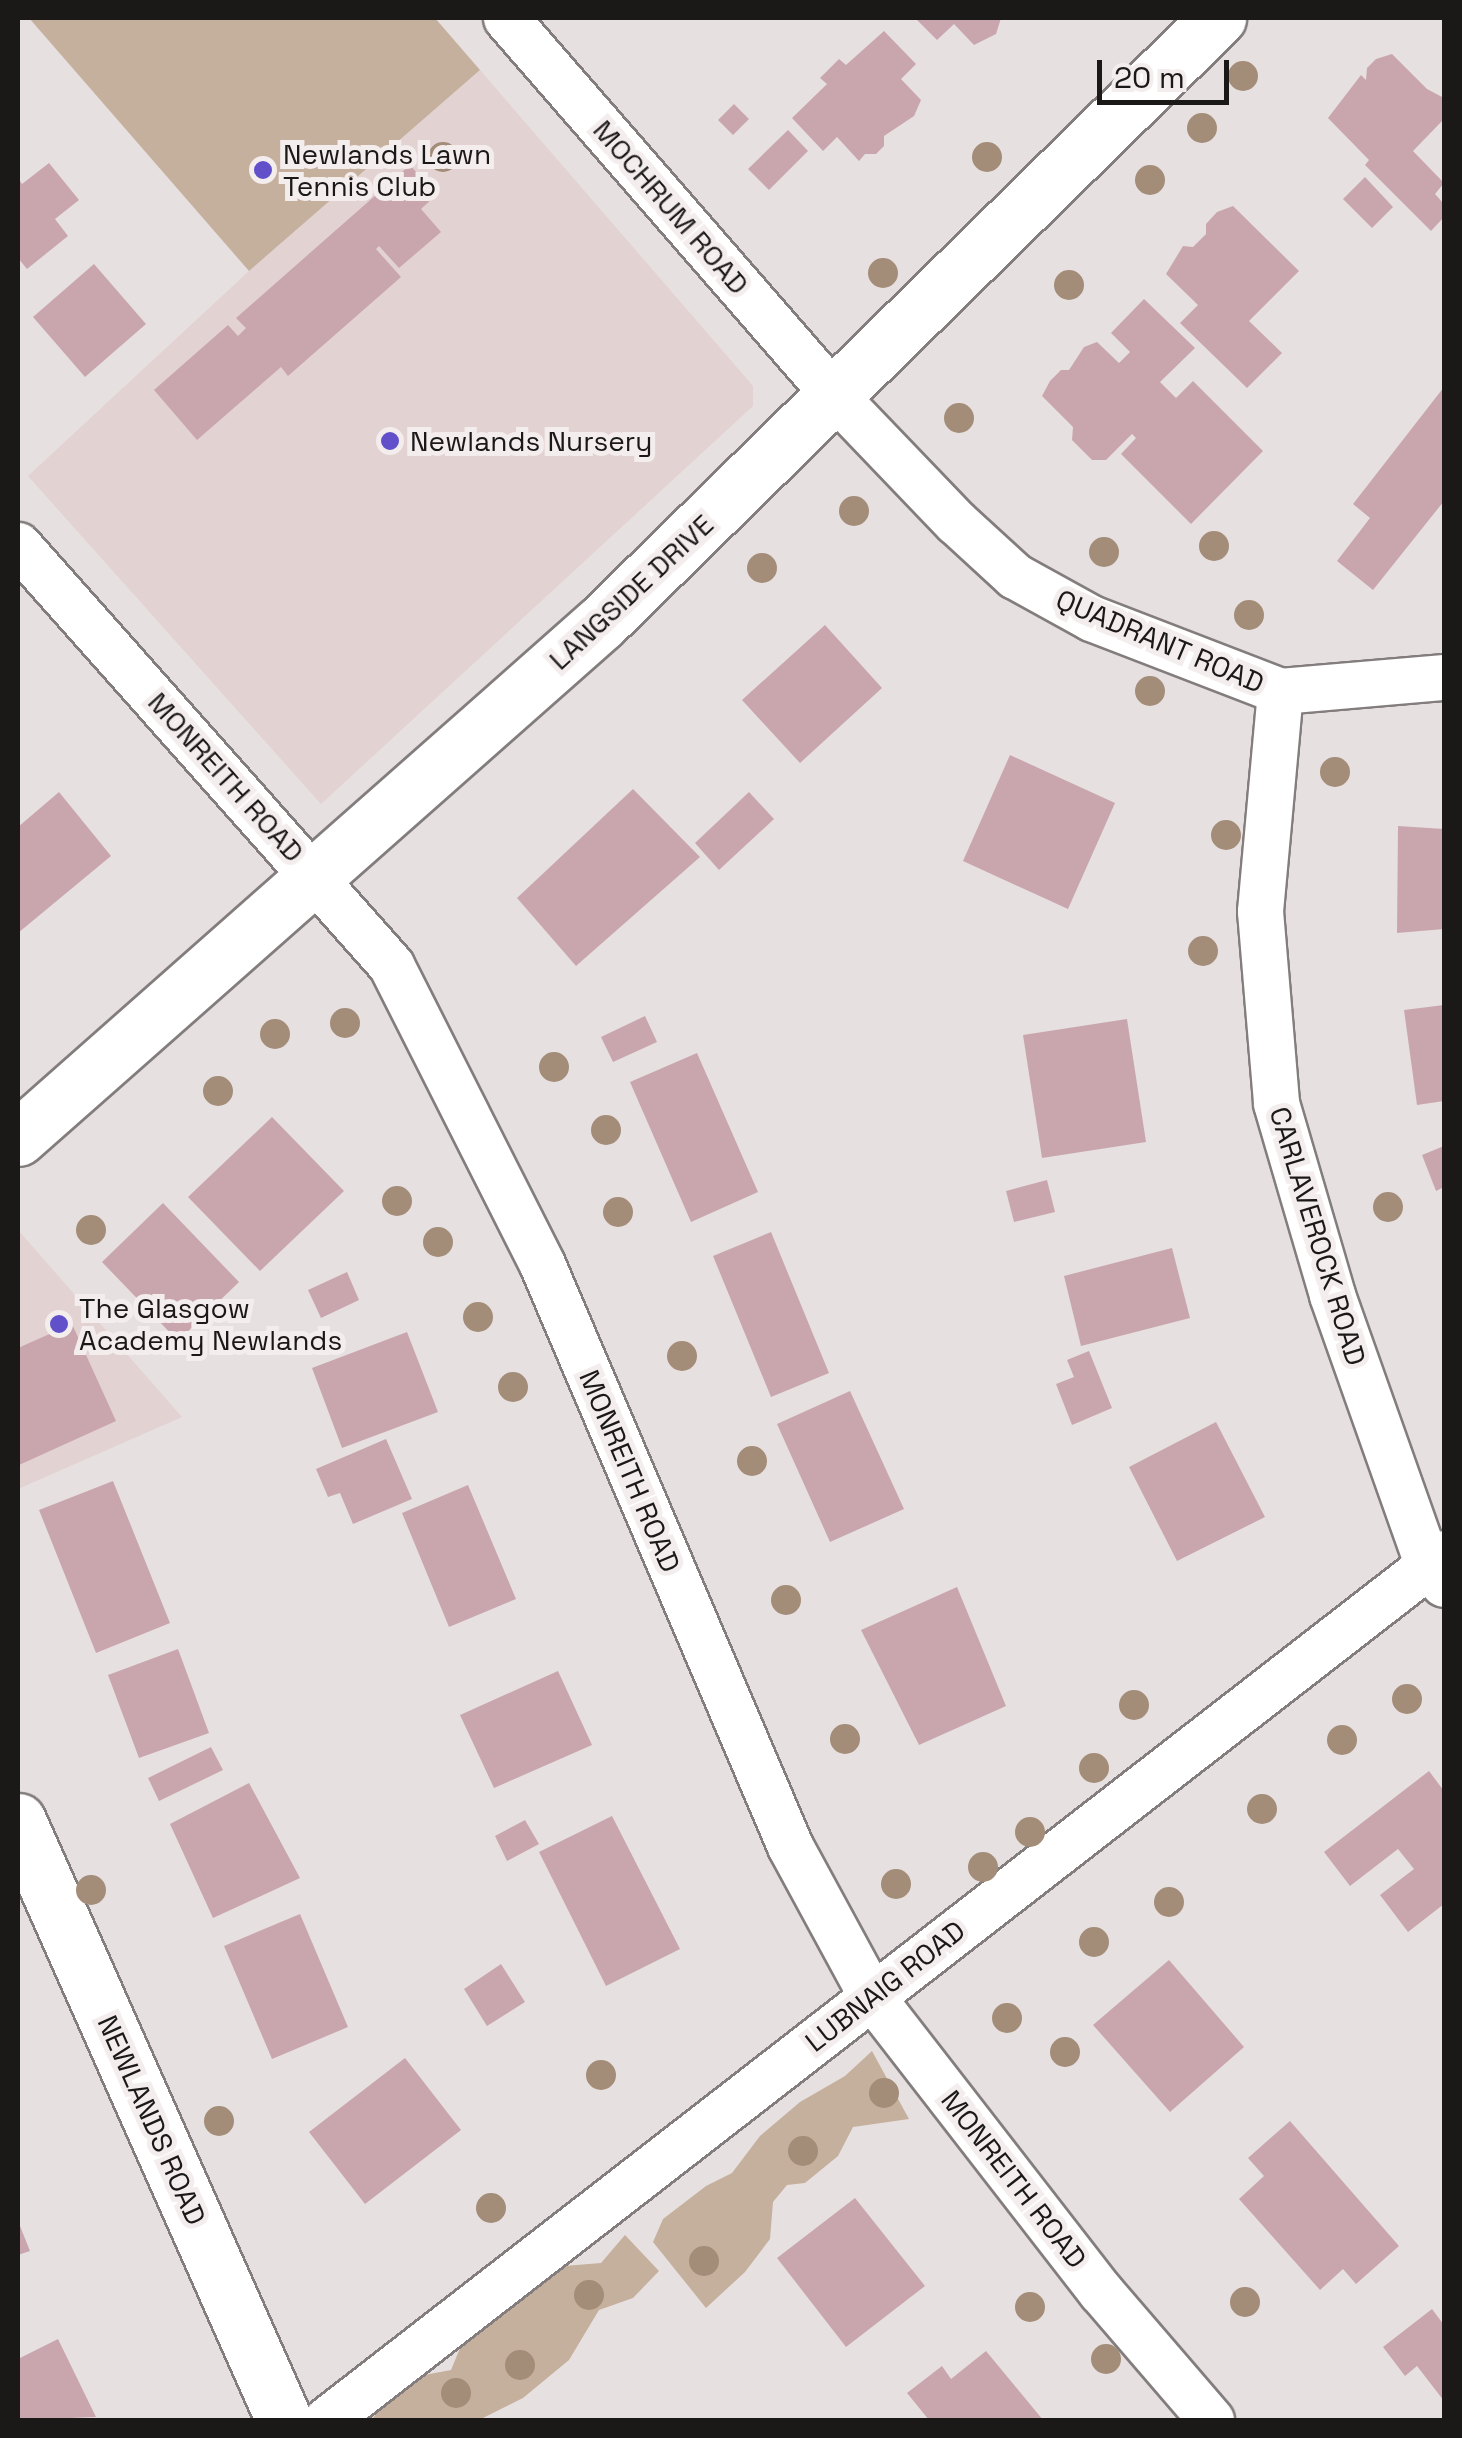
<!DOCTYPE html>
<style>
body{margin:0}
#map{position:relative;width:1462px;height:2438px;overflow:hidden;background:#e7e0e0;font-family:"Space Grotesk",sans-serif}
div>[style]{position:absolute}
.built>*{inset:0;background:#e2d2d1}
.green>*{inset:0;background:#c5b09e}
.building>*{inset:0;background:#c9a6ae}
.roads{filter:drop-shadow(2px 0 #837d7d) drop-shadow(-2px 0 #837d7d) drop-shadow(0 2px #837d7d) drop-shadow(0 -2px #837d7d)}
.minor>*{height:45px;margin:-22.5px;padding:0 22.5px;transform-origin:22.5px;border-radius:22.5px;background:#fff}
.tertiary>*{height:55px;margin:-27.5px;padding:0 27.5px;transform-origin:27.5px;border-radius:27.5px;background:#fff}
.trees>*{width:30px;height:30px;margin:-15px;border-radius:50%;background:#a38c78}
.dots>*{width:28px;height:28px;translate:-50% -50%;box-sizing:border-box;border:5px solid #f4eded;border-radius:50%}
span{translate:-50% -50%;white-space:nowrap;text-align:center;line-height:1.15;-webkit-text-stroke:10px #f4eded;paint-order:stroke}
.poi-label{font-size:28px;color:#1b1818}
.left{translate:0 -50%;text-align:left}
.street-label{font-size:28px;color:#1b1818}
.frame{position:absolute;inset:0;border:20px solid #1b1818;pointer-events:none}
.scale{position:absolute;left:1097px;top:60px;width:132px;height:45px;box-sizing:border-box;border:5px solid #1b1818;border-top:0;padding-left:12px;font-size:30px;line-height:35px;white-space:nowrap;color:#1b1818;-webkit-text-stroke:8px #f4eded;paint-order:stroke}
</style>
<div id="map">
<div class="built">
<div style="clip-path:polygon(480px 70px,753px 386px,753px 406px,321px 804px,28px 476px,249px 271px)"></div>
<div style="clip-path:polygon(18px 1230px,182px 1417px,18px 1489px)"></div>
</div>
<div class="green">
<div style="clip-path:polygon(29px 18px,435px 18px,480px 70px,249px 271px)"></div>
<div style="clip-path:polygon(872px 2051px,909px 2119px,853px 2127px,838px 2156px,805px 2183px,787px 2185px,773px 2202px,770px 2239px,745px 2272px,706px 2308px,653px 2242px,663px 2219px,706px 2186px,732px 2173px,760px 2136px,800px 2102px,845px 2076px)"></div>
<div style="clip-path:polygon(625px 2235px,659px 2271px,633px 2298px,599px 2310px,569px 2360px,523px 2398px,479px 2420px,371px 2420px,408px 2378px,451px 2370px,465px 2336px,516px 2294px,564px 2266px,601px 2263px)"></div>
</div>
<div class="building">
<div style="clip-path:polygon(915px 18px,1001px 18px,996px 34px,974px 45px,954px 24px,937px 40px)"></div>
<div style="clip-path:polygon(884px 31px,916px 64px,901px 79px,921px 100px,914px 116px,884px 136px,884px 146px,876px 154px,865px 154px,859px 161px,837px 137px,823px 151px,792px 118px,827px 84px,820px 78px,839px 59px,846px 65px)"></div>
<div style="clip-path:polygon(1392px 54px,1427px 89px,1444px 98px,1444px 119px,1413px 151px,1444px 183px,1435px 194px,1444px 204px,1444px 217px,1431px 231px,1365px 165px,1369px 160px,1328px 118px,1361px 75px,1366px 80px,1367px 68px,1376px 59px)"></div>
<div style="clip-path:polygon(734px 104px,749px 119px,733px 135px,718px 120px)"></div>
<div style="clip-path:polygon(788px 130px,808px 151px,769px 190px,748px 169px)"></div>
<div style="clip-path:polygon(49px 163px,79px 200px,55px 219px,68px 236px,27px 269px,18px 258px,18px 178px,22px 184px)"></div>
<div style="clip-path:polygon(410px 165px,436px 195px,421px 209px,441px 232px,399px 268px,379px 246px,376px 249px,401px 277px,288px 376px,281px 367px,197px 440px,154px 390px,228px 325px,238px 336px,246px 328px,236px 318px)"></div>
<div style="clip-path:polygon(1365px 177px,1393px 207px,1372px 228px,1343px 199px)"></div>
<div style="clip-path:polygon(1233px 206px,1299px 271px,1249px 321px,1282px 353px,1247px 388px,1180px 323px,1198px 305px,1166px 274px,1183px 246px,1193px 247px,1206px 234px,1206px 224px,1217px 212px)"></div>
<div style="clip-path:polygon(94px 264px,146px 324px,85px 377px,33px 317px)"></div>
<div style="clip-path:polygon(1144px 299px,1195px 348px,1160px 382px,1176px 398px,1193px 381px,1263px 451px,1191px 524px,1121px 454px,1136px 438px,1132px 434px,1106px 460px,1092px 460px,1072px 440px,1073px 427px,1042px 396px,1050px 381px,1061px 370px,1069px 370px,1084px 347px,1097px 342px,1119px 363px,1130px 352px,1111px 333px)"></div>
<div style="clip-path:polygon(1444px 387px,1444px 501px,1373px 590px,1337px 561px,1370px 518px,1353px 504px)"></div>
<div style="clip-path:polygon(825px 625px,882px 688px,800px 763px,742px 700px)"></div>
<div style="clip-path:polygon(1010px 755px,1115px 803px,1068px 909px,963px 861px)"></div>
<div style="clip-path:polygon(633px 789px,700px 857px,576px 966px,517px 898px)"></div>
<div style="clip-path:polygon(59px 792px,111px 856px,18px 933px,18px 827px)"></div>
<div style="clip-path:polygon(749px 792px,774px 819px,719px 870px,695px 843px)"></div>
<div style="clip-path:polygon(1398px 826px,1444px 829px,1444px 929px,1397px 933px)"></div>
<div style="clip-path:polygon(1444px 1005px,1444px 1101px,1417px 1105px,1404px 1010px)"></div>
<div style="clip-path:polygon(645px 1016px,657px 1042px,613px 1062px,601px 1037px)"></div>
<div style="clip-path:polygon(1127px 1019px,1146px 1142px,1042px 1158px,1023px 1035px)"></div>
<div style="clip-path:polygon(697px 1053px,758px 1192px,691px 1222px,630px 1082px)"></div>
<div style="clip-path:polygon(272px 1117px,344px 1191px,260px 1271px,188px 1197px)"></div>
<div style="clip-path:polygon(1444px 1146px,1444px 1187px,1436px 1191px,1422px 1155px)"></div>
<div style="clip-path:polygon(1047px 1180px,1055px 1212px,1014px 1222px,1006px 1191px)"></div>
<div style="clip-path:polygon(163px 1203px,239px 1282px,178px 1341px,102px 1262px)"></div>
<div style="clip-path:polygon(771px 1232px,829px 1373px,771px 1397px,713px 1256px)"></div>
<div style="clip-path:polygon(1172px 1248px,1190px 1318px,1081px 1346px,1064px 1276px)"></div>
<div style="clip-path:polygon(347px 1272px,359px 1300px,321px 1318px,308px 1290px)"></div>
<div style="clip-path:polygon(72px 1324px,116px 1421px,19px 1465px,18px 1348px)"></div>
<div style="clip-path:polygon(407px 1332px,438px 1412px,342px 1448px,312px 1368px)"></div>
<div style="clip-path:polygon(1089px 1351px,1112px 1408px,1072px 1425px,1056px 1384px,1074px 1377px,1067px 1360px)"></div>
<div style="clip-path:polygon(850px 1391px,904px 1509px,830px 1542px,777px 1424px)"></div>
<div style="clip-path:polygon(1216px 1422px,1265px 1517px,1177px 1561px,1129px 1467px)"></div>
<div style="clip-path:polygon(386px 1439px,412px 1499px,353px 1524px,340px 1493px,328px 1497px,316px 1469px)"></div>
<div style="clip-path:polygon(113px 1481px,170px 1623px,96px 1653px,39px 1510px)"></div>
<div style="clip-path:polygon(468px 1485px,516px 1599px,449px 1627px,402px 1513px)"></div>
<div style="clip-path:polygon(957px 1587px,1006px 1706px,919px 1745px,861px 1630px)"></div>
<div style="clip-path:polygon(178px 1649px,209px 1733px,139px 1758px,108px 1675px)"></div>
<div style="clip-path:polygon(558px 1671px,592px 1745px,494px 1788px,460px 1715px)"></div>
<div style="clip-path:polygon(211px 1747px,223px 1770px,159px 1801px,148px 1778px)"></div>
<div style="clip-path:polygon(1429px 1771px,1444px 1791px,1444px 1904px,1408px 1932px,1380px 1895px,1414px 1869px,1398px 1849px,1350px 1886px,1324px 1852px)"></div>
<div style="clip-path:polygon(249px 1783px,300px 1878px,213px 1918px,170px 1824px)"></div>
<div style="clip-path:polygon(612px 1816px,680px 1949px,606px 1986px,539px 1852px)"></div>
<div style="clip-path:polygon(525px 1820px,539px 1844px,507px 1861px,495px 1836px)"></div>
<div style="clip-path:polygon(300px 1914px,348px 2027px,272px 2059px,224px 1946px)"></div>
<div style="clip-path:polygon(1169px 1960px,1244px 2047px,1170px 2112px,1093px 2025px)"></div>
<div style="clip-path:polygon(501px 1964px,525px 2002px,487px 2026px,464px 1989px)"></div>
<div style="clip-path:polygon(405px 2058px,461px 2130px,365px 2204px,309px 2132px)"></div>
<div style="clip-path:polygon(1290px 2121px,1399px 2246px,1356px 2284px,1343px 2269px,1320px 2290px,1239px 2199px,1264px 2176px,1248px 2158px)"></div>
<div style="clip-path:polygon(855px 2198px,925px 2286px,846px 2347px,777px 2258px)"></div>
<div style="clip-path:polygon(18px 2221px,30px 2251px,18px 2255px)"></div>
<div style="clip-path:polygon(1432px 2309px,1444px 2325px,1444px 2401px,1417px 2366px,1405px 2376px,1383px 2347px)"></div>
<div style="clip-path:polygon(58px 2339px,96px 2417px,18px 2420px,18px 2359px)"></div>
<div style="clip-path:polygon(986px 2351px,1043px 2420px,929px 2420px,907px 2393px,942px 2366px,951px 2379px)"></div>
</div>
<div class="roads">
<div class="minor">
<div style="left:506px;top:18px;width:501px;rotate:48.96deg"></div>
<div style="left:835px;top:396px;width:175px;rotate:46.2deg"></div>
<div style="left:956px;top:522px;width:80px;rotate:42.5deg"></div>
<div style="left:1015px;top:576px;width:87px;rotate:28.9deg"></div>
<div style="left:1091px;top:618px;width:203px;rotate:21.1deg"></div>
<div style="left:1280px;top:691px;width:165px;rotate:-4.9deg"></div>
<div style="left:18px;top:545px;width:562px;rotate:48.39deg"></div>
<div style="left:391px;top:965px;width:335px;rotate:63.2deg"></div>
<div style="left:542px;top:1264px;width:633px;rotate:66.92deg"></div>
<div style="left:790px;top:1846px;width:172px;rotate:61.5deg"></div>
<div style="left:872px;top:1997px;width:373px;rotate:52.2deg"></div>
<div style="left:1101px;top:2292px;width:169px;rotate:49.3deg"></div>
<div style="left:1280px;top:691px;width:221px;rotate:95.2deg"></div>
<div style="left:1260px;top:911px;width:193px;rotate:85.2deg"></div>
<div style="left:1276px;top:1103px;width:200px;rotate:73.7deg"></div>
<div style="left:1332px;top:1295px;width:285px;rotate:70.5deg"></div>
<div style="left:1427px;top:1564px;width:26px;rotate:50deg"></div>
<div style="left:326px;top:2420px;width:1415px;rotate:-37.79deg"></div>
</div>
<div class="tertiary">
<div style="left:18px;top:1138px;width:779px;rotate:-41.46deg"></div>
<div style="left:602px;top:622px;width:863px;rotate:-44.44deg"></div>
<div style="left:18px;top:1821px;width:655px;rotate:66.06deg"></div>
</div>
</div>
<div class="trees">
<div style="left:1243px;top:76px"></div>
<div style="left:1202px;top:128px"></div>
<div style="left:443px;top:157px"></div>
<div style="left:987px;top:157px"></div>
<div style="left:1150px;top:180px"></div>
<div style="left:883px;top:273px"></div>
<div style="left:1069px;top:285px"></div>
<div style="left:959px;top:418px"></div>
<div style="left:854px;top:511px"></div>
<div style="left:1214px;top:546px"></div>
<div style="left:1104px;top:552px"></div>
<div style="left:762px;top:568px"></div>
<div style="left:1249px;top:615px"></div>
<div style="left:1150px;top:691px"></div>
<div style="left:1335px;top:772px"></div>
<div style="left:1226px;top:835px"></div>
<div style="left:1203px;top:951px"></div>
<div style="left:345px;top:1023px"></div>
<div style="left:275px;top:1034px"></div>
<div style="left:554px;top:1067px"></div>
<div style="left:218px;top:1091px"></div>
<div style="left:606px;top:1130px"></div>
<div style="left:397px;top:1201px"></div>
<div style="left:1388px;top:1207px"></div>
<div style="left:618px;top:1212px"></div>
<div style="left:91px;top:1230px"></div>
<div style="left:438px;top:1242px"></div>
<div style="left:478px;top:1317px"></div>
<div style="left:682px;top:1356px"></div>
<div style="left:513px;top:1387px"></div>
<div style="left:752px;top:1461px"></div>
<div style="left:786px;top:1600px"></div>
<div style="left:1407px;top:1699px"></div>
<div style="left:1134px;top:1705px"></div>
<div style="left:845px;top:1739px"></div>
<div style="left:1342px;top:1740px"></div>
<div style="left:1094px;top:1768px"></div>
<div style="left:1262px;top:1809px"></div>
<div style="left:1030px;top:1832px"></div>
<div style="left:983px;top:1867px"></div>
<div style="left:896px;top:1884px"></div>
<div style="left:91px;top:1890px"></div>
<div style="left:1169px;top:1902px"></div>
<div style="left:1094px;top:1942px"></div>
<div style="left:1007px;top:2018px"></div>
<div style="left:1065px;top:2052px"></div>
<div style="left:601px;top:2075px"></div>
<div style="left:884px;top:2093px"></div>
<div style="left:219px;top:2121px"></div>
<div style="left:803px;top:2151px"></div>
<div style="left:491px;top:2208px"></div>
<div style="left:704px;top:2261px"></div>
<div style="left:589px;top:2295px"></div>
<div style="left:1245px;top:2302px"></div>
<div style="left:1030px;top:2307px"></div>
<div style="left:1106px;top:2359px"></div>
<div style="left:520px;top:2365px"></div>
<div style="left:456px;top:2393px"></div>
</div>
<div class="dots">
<div style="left:263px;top:170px;background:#6150c9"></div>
<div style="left:390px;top:441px;background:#6150c9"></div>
<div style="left:59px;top:1324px;background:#6150c9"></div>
</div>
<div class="poi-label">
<span class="left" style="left:283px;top:170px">Newlands Lawn<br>Tennis Club</span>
<span class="left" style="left:410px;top:441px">Newlands Nursery</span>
<span class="left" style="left:79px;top:1324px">The Glasgow<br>Academy Newlands</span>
</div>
<div class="street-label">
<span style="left:671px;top:207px;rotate:49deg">MOCHRUM ROAD</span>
<span style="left:631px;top:592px;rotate:-43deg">LANGSIDE DRIVE</span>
<span style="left:1160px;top:641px;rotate:23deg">QUADRANT ROAD</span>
<span style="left:226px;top:777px;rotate:48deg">MONREITH ROAD</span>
<span style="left:1318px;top:1236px;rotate:73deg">CARLAVEROCK ROAD</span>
<span style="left:630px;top:1471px;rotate:67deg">MONREITH ROAD</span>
<span style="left:885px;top:1986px;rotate:-38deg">LUBNAIG ROAD</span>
<span style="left:152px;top:2120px;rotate:66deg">NEWLANDS ROAD</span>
<span style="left:1014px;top:2179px;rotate:52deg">MONREITH ROAD</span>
</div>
<div class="frame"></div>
<div class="scale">20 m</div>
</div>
